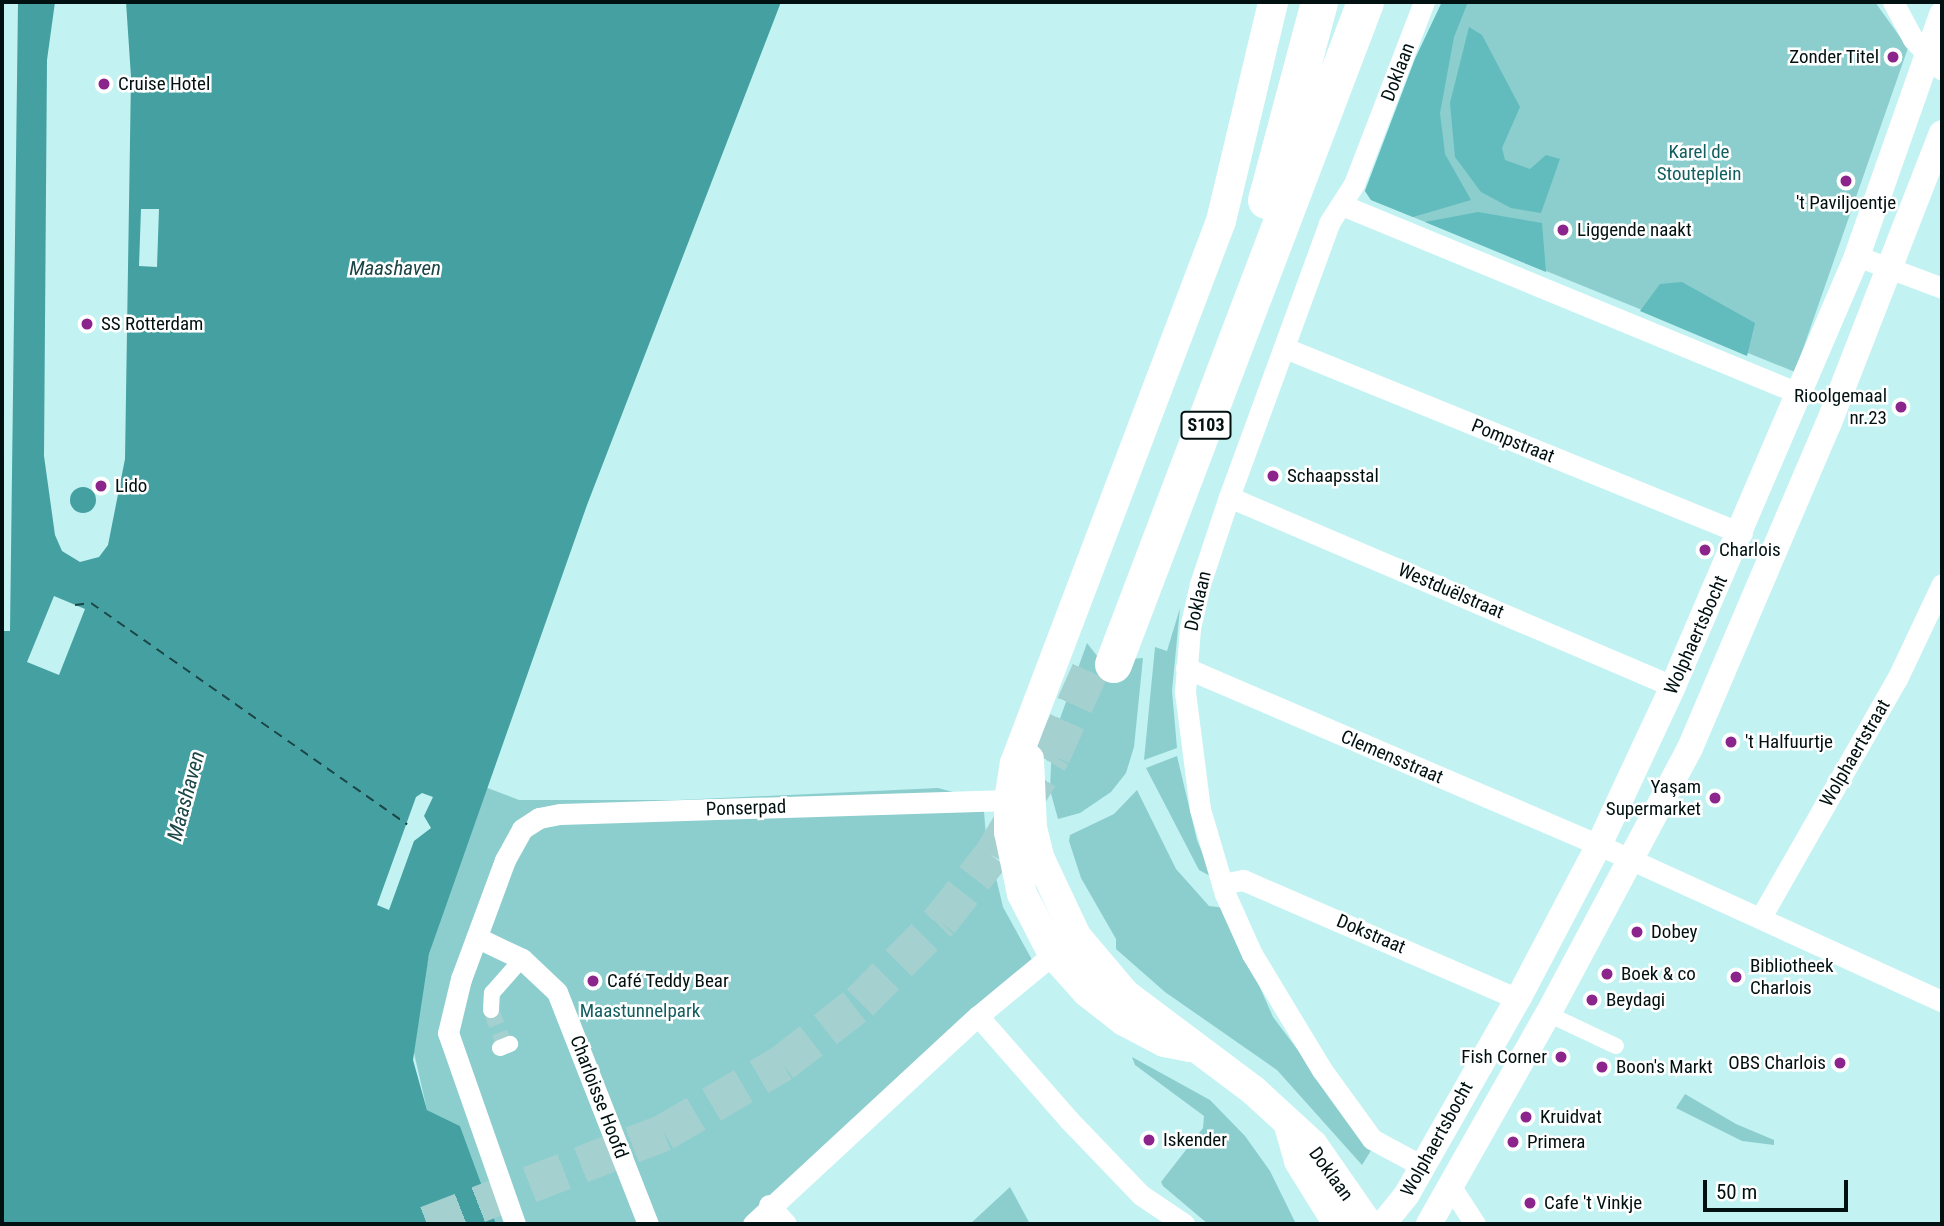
<!DOCTYPE html>
<meta charset="utf-8">
<style>
body{margin:0}
#map{position:relative;width:1944px;height:1226px;overflow:hidden;background:#c2f2f2;font-family:"Roboto Condensed",sans-serif}
div>[style]{position:absolute}
.green>*{inset:0;background:#8ccece}
.forest>*{inset:0;background:#62bbbc}
.water>*{inset:0;background:#45a0a1}
.round{border-radius:50%}
.pier>*{inset:0;background:#c2f2f2}
.ferry>*{height:2px;margin-top:-1px;transform-origin:0;background:repeating-linear-gradient(90deg,#1b4546 0 9px,transparent 0 16px)}
.pedestrian-tunnel>*{height:16px;margin-top:-8px;transform-origin:0;background:repeating-linear-gradient(90deg,#a5d0d0 0 16px,transparent 0 24px)}
.trunk-tunnel>*{height:37px;margin-top:-18.5px;transform-origin:0;background:repeating-linear-gradient(90deg,#a5d0d0 0 37px,transparent 0 55px)}
.pedestrian>*{height:16px;margin:-8px;padding:0 8px;transform-origin:8px;border-radius:8px;background:#fff}
.minor>*{height:21px;margin:-10.5px;padding:0 10.5px;transform-origin:10.5px;border-radius:10.5px;background:#fff}
.tertiary>*{height:26px;margin:-13px;padding:0 13px;transform-origin:13px;border-radius:13px;background:#fff}
.secondary>*{height:30px;margin:-15px;padding:0 15px;transform-origin:15px;border-radius:15px;background:#fff}
.trunk>*{height:37px;margin:-18.5px;padding:0 18.5px;transform-origin:18.5px;border-radius:18.5px;background:#fff}
.dots>*{width:19px;height:19px;translate:-50% -50%;box-sizing:border-box;border:4px solid #fff;border-radius:50%}
span{translate:-50% -50%;white-space:nowrap;text-align:center;line-height:1.15;-webkit-text-stroke:5px #fff;paint-order:stroke}
.shield-label span{padding:2px 5px;background:#fff;border:2px solid;border-radius:5px;-webkit-text-stroke-width:0}
.shield-label{font-size:18px;color:#011010;font-weight:700}
.poi-label{font-size:19px;color:#011010}
.right{translate:-100% -50%;text-align:right}
.left{translate:0 -50%;text-align:left}
.street-label{font-size:19px;color:#011010}
.park-label{font-size:19px;color:#125e5f}
.water-label{font-size:21px;color:#1b4546;font-style:italic}
.frame{position:absolute;inset:0;border:4px solid #011010;pointer-events:none}
.scale{position:absolute;left:1703px;top:1180px;width:145px;height:32px;box-sizing:border-box;border:4px solid #011010;border-top:0;padding-left:9px;font-size:21px;line-height:24px;white-space:nowrap;color:#011010;-webkit-text-stroke:5px #fff;paint-order:stroke}
</style>
<div id="map">
<div class="green">
<div style="clip-path:polygon(1442px 2px,1875px 2px,1908px 48px,1795px 372px,1371px 200px,1365px 191px,1415px 59px)"></div>
<div style="clip-path:polygon(1180px 608px,1172px 691px,1177px 748px,1144px 760px,1155px 647px,1167px 651px)"></div>
<div style="clip-path:polygon(1087px 643px,1101px 661px,1143px 658px,1134px 747px,1126px 773px,1111px 792px,1080px 813px,1058px 819px,1050px 790px,1052px 741px)"></div>
<div style="clip-path:polygon(1177px 756px,1197px 840px,1212px 877px,1199px 870px,1146px 768px)"></div>
<div style="clip-path:polygon(485px 787px,519px 800px,679px 800px,938px 788px,983px 800px,986px 836px,1003px 907px,1036px 967px,753px 1224px,496px 1224px,460px 1126px,427px 1110px,412px 1044px,429px 954px)"></div>
<div style="clip-path:polygon(1137px 790px,1176px 869px,1209px 906px,1225px 908px,1273px 1017px,1372px 1149px,1362px 1165px,1277px 1070px,1165px 992px,1116px 949px,1116px 939px,1081px 878px,1069px 841px,1070px 835px,1114px 814px)"></div>
<div style="clip-path:polygon(1132px 1057px,1210px 1100px,1245px 1136px,1270px 1171px,1296px 1224px,1208px 1224px,1163px 1186px,1161px 1182px,1203px 1128px,1204px 1116px,1135px 1065px)"></div>
<div style="clip-path:polygon(1685px 1094px,1736px 1124px,1774px 1140px,1774px 1145px,1742px 1141px,1676px 1108px)"></div>
<div style="clip-path:polygon(1010px 1187px,1030px 1224px,970px 1224px)"></div>
</div>
<div class="forest">
<div style="clip-path:polygon(1442px 2px,1468px 2px,1454px 37px,1440px 113px,1445px 154px,1471px 200px,1413px 217px,1371px 200px,1365px 191px,1415px 59px)"></div>
<div style="clip-path:polygon(1469px 27px,1482px 35px,1520px 107px,1502px 148px,1505px 160px,1530px 169px,1546px 155px,1560px 159px,1541px 213px,1511px 208px,1481px 192px,1455px 157px,1450px 103px)"></div>
<div style="clip-path:polygon(1478px 212px,1542px 223px,1546px 272px,1425px 222px)"></div>
<div style="clip-path:polygon(1682px 282px,1755px 323px,1747px 356px,1640px 311px,1660px 284px)"></div>
</div>
<div class="water">
<div style="clip-path:polygon(18px 2px,55px 2px,47px 60px,44px 456px,55px 535px,62px 551px,80px 562px,99px 557px,108px 545px,125px 459px,131px 77px,126px 2px,781px 2px,587px 505px,429px 954px,413px 1060px,427px 1110px,460px 1126px,496px 1224px,2px 1224px,2px 631px,10px 631px)"></div>
<div class="round" style="left:70px;top:487px;width:26px;height:26px"></div>
</div>
<div class="pier">
<div style="clip-path:polygon(141px 209px,159px 209px,157px 267px,139px 266px)"></div>
<div style="clip-path:polygon(54px 596px,85px 609px,59px 675px,27px 662px)"></div>
<div style="clip-path:polygon(422px 793px,433px 797px,424px 816px,431px 828px,414px 841px,389px 910px,377px 905px,416px 797px)"></div>
</div>
<div class="ferry">
<div style="left:75px;top:605px;width:16px;rotate:-7deg"></div>
<div style="left:91px;top:603px;width:386px;rotate:35deg"></div>
</div>
<div class="pedestrian-tunnel">
<div style="left:491px;top:1010px;width:39px;rotate:69deg"></div>
</div>
<div class="trunk-tunnel">
<div style="left:427px;top:1224px;width:254px;rotate:-21.2deg"></div>
<div style="left:664px;top:1132px;width:137px;rotate:-30.3deg"></div>
<div style="left:782px;top:1063px;width:99px;rotate:-38deg"></div>
<div style="left:860px;top:1002px;width:114px;rotate:-45.4deg"></div>
<div style="left:940px;top:921px;width:84px;rotate:-51.8deg"></div>
<div style="left:992px;top:855px;width:117px;rotate:-59deg"></div>
<div style="left:1052px;top:755px;width:107px;rotate:-65.8deg"></div>
</div>
<div class="pedestrian">
<div style="left:491px;top:1010px;width:17px;rotate:-87deg"></div>
<div style="left:492px;top:993px;width:45px;rotate:-48.6deg"></div>
<div style="left:1548px;top:1014px;width:75px;rotate:25.2deg"></div>
<div style="left:500px;top:1048px;width:11px;rotate:-22deg"></div>
</div>
<div class="minor">
<div style="left:1893px;top:2px;width:42px;rotate:61.6deg"></div>
<div style="left:1913px;top:39px;width:42px;rotate:46.9deg"></div>
<div style="left:1342px;top:205px;width:496px;rotate:22.4deg"></div>
<div style="left:1857px;top:256px;width:91px;rotate:20.6deg"></div>
<div style="left:1285px;top:348px;width:493px;rotate:22.1deg"></div>
<div style="left:1229px;top:497px;width:483px;rotate:23.1deg"></div>
<div style="left:1186px;top:668px;width:449px;rotate:23.2deg"></div>
<div style="left:1599px;top:845px;width:377px;rotate:24.5deg"></div>
<div style="left:1222px;top:884px;width:21px;rotate:-11deg"></div>
<div style="left:1243px;top:880px;width:300px;rotate:23.4deg"></div>
<div style="left:1761px;top:917px;width:274px;rotate:-60.3deg"></div>
<div style="left:1897px;top:679px;width:105px;rotate:-64.7deg"></div>
<div style="left:478px;top:938px;width:49px;rotate:25.5deg"></div>
<div style="left:522px;top:959px;width:48px;rotate:43.3deg"></div>
<div style="left:557px;top:992px;width:249px;rotate:68.6deg"></div>
<div style="left:978px;top:1016px;width:138px;rotate:48.8deg"></div>
<div style="left:1069px;top:1120px;width:104px;rotate:46.2deg"></div>
<div style="left:1141px;top:1195px;width:52px;rotate:34deg"></div>
<div style="left:1422px;top:1166px;width:57px;rotate:-151.6deg"></div>
<div style="left:1372px;top:1139px;width:85px;rotate:-125.9deg"></div>
<div style="left:1322px;top:1070px;width:135px;rotate:-121.1deg"></div>
<div style="left:1252px;top:954px;width:66px;rotate:-114.2deg"></div>
<div style="left:1225px;top:894px;width:89px;rotate:-106.4deg"></div>
<div style="left:1200px;top:809px;width:118px;rotate:-97.3deg"></div>
<div style="left:1185px;top:692px;width:64px;rotate:-85.5deg"></div>
<div style="left:1190px;top:628px;width:45px;rotate:-77.2deg"></div>
<div style="left:1200px;top:584px;width:92px;rotate:-71.6deg"></div>
<div style="left:1229px;top:497px;width:292px;rotate:-69.9deg"></div>
<div style="left:1329px;top:223px;width:46px;rotate:-57.3deg"></div>
<div style="left:1354px;top:184px;width:195px;rotate:-69deg"></div>
<div style="left:1451px;top:1187px;width:44px;rotate:57deg"></div>
<div style="left:769px;top:1205px;width:25px;rotate:48deg"></div>
<div style="left:515px;top:1224px;width:202px;rotate:-109.3deg"></div>
<div style="left:448px;top:1033px;width:56px;rotate:-76.5deg"></div>
<div style="left:461px;top:979px;width:127px;rotate:-69.7deg"></div>
<div style="left:505px;top:860px;width:35px;rotate:-61deg"></div>
<div style="left:522px;top:829px;width:20px;rotate:-33deg"></div>
<div style="left:539px;top:818px;width:21px;rotate:-11deg"></div>
<div style="left:560px;top:814px;width:449px;rotate:-1.8deg"></div>
<div style="left:753px;top:1224px;width:306px;rotate:-42.8deg"></div>
<div style="left:978px;top:1016px;width:112px;rotate:-39.5deg"></div>
</div>
<div class="tertiary">
<div style="left:1383px;top:1224px;width:38px;rotate:-51deg"></div>
<div style="left:1407px;top:1194px;width:224px;rotate:-60.4deg"></div>
<div style="left:1518px;top:999px;width:174px;rotate:-62.3deg"></div>
<div style="left:1599px;top:845px;width:175px;rotate:-65deg"></div>
<div style="left:1673px;top:686px;width:468px;rotate:-66.8deg"></div>
<div style="left:1857px;top:256px;width:256px;rotate:-70.6deg"></div>
<div style="left:1429px;top:1224px;width:241px;rotate:-60.5deg"></div>
<div style="left:1548px;top:1014px;width:302px;rotate:-61.9deg"></div>
<div style="left:1690px;top:748px;width:351px;rotate:-66.9deg"></div>
<div style="left:1828px;top:425px;width:313px;rotate:-68.7deg"></div>
</div>
<div class="secondary">
<div style="left:1029px;top:759px;width:69px;rotate:87.5deg"></div>
<div style="left:1032px;top:828px;width:32px;rotate:76deg"></div>
<div style="left:1040px;top:859px;width:85px;rotate:64.9deg"></div>
<div style="left:1076px;top:936px;width:76px;rotate:49.8deg"></div>
<div style="left:1125px;top:994px;width:160px;rotate:36.9deg"></div>
<div style="left:1253px;top:1090px;width:81px;rotate:42.5deg"></div>
<div style="left:1313px;top:1145px;width:96px;rotate:55.2deg"></div>
<div style="left:1190px;top:1047px;width:26px;rotate:-169deg"></div>
<div style="left:1164px;top:1042px;width:45px;rotate:-152.3deg"></div>
<div style="left:1124px;top:1021px;width:47px;rotate:-141.9deg"></div>
<div style="left:1087px;top:992px;width:51px;rotate:-131.8deg"></div>
<div style="left:1053px;top:954px;width:68px;rotate:-117.3deg"></div>
<div style="left:1022px;top:894px;width:63px;rotate:-101.8deg"></div>
<div style="left:1009px;top:832px;width:32px;rotate:-90deg"></div>
<div style="left:1009px;top:800px;width:37px;rotate:-81deg"></div>
<div style="left:1015px;top:763px;width:580px;rotate:-69.19deg"></div>
<div style="left:1221px;top:221px;width:225px;rotate:-76.6deg"></div>
<div style="left:1290px;top:1129px;width:33px;rotate:74deg"></div>
<div style="left:1299px;top:1161px;width:74px;rotate:58.2deg"></div>
</div>
<div class="trunk">
<div style="left:1266px;top:200px;width:205px;rotate:-75deg"></div>
<div style="left:1113px;top:664px;width:708px;rotate:-69.16deg"></div>
</div>
<div class="dots">
<div style="left:1893px;top:57px;background:#8c258b"></div>
<div style="left:104px;top:84px;background:#8c258b"></div>
<div style="left:1846px;top:181px;background:#8c258b"></div>
<div style="left:1563px;top:230px;background:#8c258b"></div>
<div style="left:87px;top:324px;background:#8c258b"></div>
<div style="left:1901px;top:407px;background:#8c258b"></div>
<div style="left:1273px;top:476px;background:#8c258b"></div>
<div style="left:101px;top:486px;background:#8c258b"></div>
<div style="left:1705px;top:550px;background:#8c258b"></div>
<div style="left:1731px;top:742px;background:#8c258b"></div>
<div style="left:1715px;top:798px;background:#8c258b"></div>
<div style="left:1637px;top:932px;background:#8c258b"></div>
<div style="left:1607px;top:974px;background:#8c258b"></div>
<div style="left:1736px;top:977px;background:#8c258b"></div>
<div style="left:593px;top:981px;background:#8c258b"></div>
<div style="left:1592px;top:1000px;background:#8c258b"></div>
<div style="left:1561px;top:1057px;background:#8c258b"></div>
<div style="left:1840px;top:1063px;background:#8c258b"></div>
<div style="left:1602px;top:1067px;background:#8c258b"></div>
<div style="left:1526px;top:1117px;background:#8c258b"></div>
<div style="left:1149px;top:1140px;background:#8c258b"></div>
<div style="left:1513px;top:1142px;background:#8c258b"></div>
<div style="left:1530px;top:1203px;background:#8c258b"></div>
</div>
<div class="shield-label">
<span style="left:1206px;top:425px">S103</span>
</div>
<div class="poi-label">
<span class="right" style="left:1879px;top:57px">Zonder Titel</span>
<span class="left" style="left:118px;top:84px">Cruise Hotel</span>
<span style="left:1846px;top:203px">'t Paviljoentje</span>
<span class="left" style="left:1577px;top:230px">Liggende naakt</span>
<span class="left" style="left:101px;top:324px">SS Rotterdam</span>
<span class="right" style="left:1887px;top:407px">Rioolgemaal<br>nr.23</span>
<span class="left" style="left:1287px;top:476px">Schaapsstal</span>
<span class="left" style="left:115px;top:486px">Lido</span>
<span class="left" style="left:1719px;top:550px">Charlois</span>
<span class="left" style="left:1745px;top:742px">'t Halfuurtje</span>
<span class="right" style="left:1701px;top:798px">Yaşam<br>Supermarket</span>
<span class="left" style="left:1651px;top:932px">Dobey</span>
<span class="left" style="left:1750px;top:977px">Bibliotheek<br>Charlois</span>
<span class="left" style="left:1621px;top:974px">Boek &amp; co</span>
<span class="left" style="left:607px;top:981px">Café Teddy Bear</span>
<span class="left" style="left:1606px;top:1000px">Beydagi</span>
<span class="right" style="left:1547px;top:1057px">Fish Corner</span>
<span class="right" style="left:1826px;top:1063px">OBS Charlois</span>
<span class="left" style="left:1616px;top:1067px">Boon's Markt</span>
<span class="left" style="left:1540px;top:1117px">Kruidvat</span>
<span class="left" style="left:1163px;top:1140px">Iskender</span>
<span class="left" style="left:1527px;top:1142px">Primera</span>
<span class="left" style="left:1544px;top:1203px">Cafe 't Vinkje</span>
</div>
<div class="street-label">
<span style="left:1398px;top:72px;rotate:-69deg">Doklaan</span>
<span style="left:1513px;top:441px;rotate:22deg">Pompstraat</span>
<span style="left:1451px;top:591px;rotate:23deg">Westduëlstraat</span>
<span style="left:1198px;top:601px;rotate:-77deg">Doklaan</span>
<span style="left:1696px;top:635px;rotate:-66deg">Wolphaertsbocht</span>
<span style="left:1855px;top:753px;rotate:-60deg">Wolphaertstraat</span>
<span style="left:1392px;top:757px;rotate:23deg">Clemensstraat</span>
<span style="left:746px;top:808px;rotate:-2deg">Ponserpad</span>
<span style="left:1371px;top:934px;rotate:23deg">Dokstraat</span>
<span style="left:599px;top:1097px;rotate:69deg">Charloisse Hoofd</span>
<span style="left:1437px;top:1139px;rotate:-61deg">Wolphaertsbocht</span>
<span style="left:1331px;top:1174px;rotate:54deg">Doklaan</span>
</div>
<div class="park-label">
<span style="left:1699px;top:163px">Karel de<br>Stouteplein</span>
<span style="left:640px;top:1011px">Maastunnelpark</span>
</div>
<div class="water-label">
<span style="left:395px;top:268px">Maashaven</span>
<span style="left:186px;top:796px;rotate:-75deg">Maashaven</span>
</div>
<div class="frame"></div>
<div class="scale">50 m</div>
</div>
